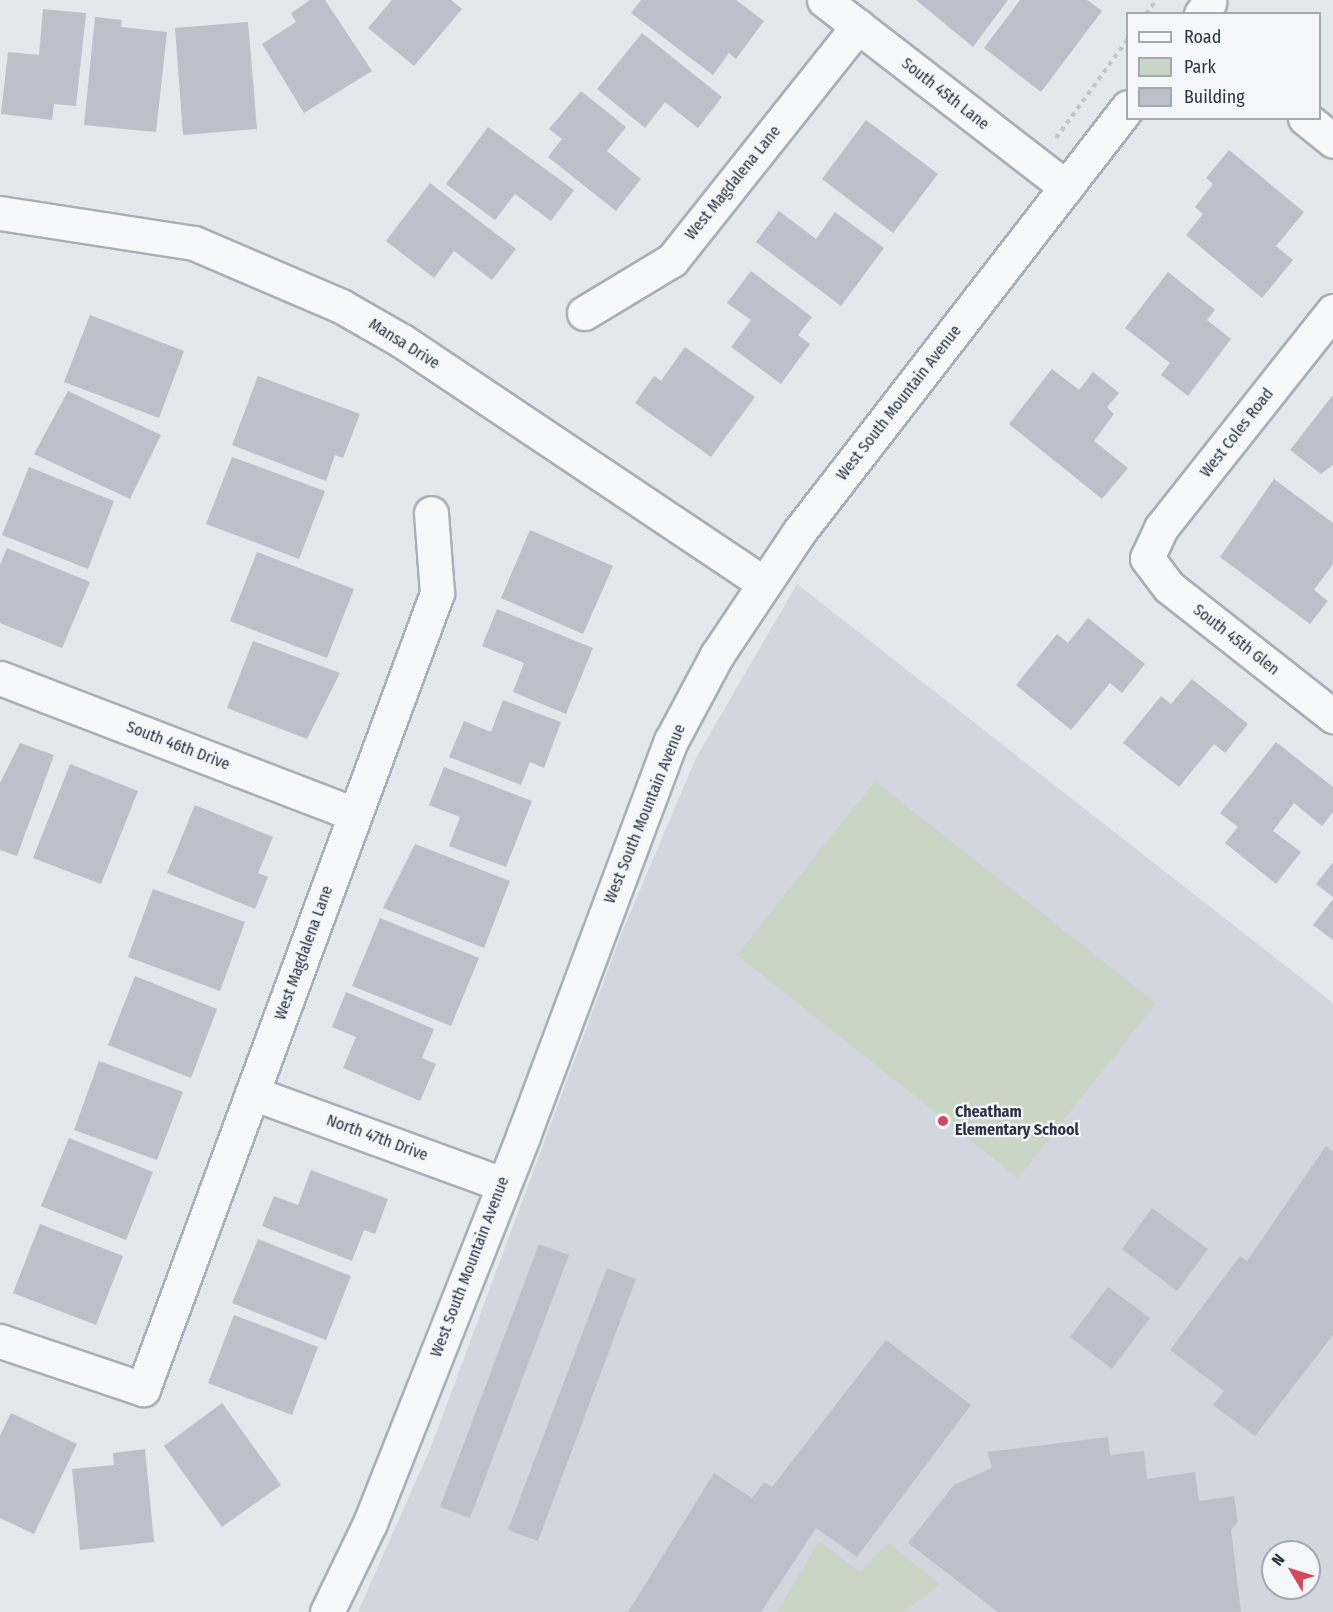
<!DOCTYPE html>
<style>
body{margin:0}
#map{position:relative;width:1333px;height:1612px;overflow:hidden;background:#e4e7ec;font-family:"Fira Sans Condensed",sans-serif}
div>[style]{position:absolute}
.built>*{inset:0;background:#d2d6de}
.green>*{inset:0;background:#c9d6c5}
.building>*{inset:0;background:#bbc0ca}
.path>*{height:4px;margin-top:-2px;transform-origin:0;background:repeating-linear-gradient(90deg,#c2c5cb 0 4.5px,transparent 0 9px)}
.roads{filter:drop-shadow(2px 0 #a9aeb7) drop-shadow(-2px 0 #a9aeb7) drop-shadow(0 2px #a9aeb7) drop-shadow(0 -2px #a9aeb7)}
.minor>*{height:33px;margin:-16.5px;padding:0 16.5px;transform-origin:16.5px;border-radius:16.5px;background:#f7f8fa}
.dots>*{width:16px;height:16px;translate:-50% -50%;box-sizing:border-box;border:3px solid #f4f6f9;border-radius:50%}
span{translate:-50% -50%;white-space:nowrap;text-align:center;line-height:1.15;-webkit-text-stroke:4.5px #f4f6f9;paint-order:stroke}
.street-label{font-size:16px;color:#2b3445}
.poi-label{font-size:16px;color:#2b3445;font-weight:700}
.left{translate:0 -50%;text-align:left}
.legend{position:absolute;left:1126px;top:12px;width:195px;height:108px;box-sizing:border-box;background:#f4f6f9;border:2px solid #a4a8b1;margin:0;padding:8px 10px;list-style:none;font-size:18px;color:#2b3445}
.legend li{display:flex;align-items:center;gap:12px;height:30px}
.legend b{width:30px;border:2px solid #a4a8b1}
.north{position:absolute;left:1261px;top:1540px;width:60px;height:60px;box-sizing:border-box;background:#f4f6f9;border:2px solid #a4a8b1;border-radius:50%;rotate:308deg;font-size:16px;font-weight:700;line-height:24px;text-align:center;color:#2b3445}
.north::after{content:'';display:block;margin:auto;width:21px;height:27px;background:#d1495b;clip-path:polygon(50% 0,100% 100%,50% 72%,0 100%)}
</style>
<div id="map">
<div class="built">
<div style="clip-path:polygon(evenodd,797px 584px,1333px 1003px,1333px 1612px,358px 1612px,431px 1447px,621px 935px,696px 758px,797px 584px,1273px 1552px,1309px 1552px,1309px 1588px,1273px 1588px,1273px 1552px)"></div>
</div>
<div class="green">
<div style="clip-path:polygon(875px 781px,1156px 1003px,1018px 1178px,737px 955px)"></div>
<div style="clip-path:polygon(819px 1541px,860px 1572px,888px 1543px,940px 1584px,904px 1612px,777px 1612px)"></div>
</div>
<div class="building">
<div style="clip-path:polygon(310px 0,325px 0,372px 71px,304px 113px,262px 44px,296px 22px,291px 13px)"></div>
<div style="clip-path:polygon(392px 0,451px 0,462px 9px,414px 66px,368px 28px)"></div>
<div style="clip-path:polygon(641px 0,736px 0,764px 21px,736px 59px,729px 53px,713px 75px,631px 13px)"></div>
<div style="clip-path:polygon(916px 0,1008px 0,973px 47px)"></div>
<div style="clip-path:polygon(1020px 0,1087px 0,1102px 11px,1041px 92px,984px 48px)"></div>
<div style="clip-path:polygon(43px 9px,86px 13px,76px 106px,54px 104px,52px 120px,1px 114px,8px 52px,39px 55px)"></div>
<div style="clip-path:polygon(95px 17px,122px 20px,121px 27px,167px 32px,156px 132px,84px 125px)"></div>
<div style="clip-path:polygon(248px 22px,257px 129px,183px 135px,175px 28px)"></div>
<div style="clip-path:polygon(642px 33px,722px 97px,698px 128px,665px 102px,645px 128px,597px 89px)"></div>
<div style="clip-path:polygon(581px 91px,626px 127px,607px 151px,641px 179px,616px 211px,548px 157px,562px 139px,549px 129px)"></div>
<div style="clip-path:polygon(866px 120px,938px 174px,893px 233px,822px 179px)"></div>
<div style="clip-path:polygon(488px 127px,574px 190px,551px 221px,515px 194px,495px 220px,446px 184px)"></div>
<div style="clip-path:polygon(1229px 150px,1304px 212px,1276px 246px,1293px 260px,1262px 298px,1186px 235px,1203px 214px,1195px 207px,1213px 184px,1206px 178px)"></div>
<div style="clip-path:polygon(430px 183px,516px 249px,492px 280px,454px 251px,434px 278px,386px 241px)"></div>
<div style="clip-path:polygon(779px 211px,816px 239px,835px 212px,884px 248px,841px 306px,756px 242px)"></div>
<div style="clip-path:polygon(751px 271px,812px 317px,798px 335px,810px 344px,781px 384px,731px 347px,751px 320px,727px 303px)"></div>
<div style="clip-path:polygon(1168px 272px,1215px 310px,1207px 320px,1231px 339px,1188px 396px,1161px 375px,1170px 363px,1125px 328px)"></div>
<div style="clip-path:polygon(90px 315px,184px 351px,159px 418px,64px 382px)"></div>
<div style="clip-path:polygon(685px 347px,755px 397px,711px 457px,635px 403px,654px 376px,661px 381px)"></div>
<div style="clip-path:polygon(1052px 369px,1079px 390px,1093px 372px,1119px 393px,1107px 407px,1114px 414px,1094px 441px,1128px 468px,1102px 499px,1009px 424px)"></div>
<div style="clip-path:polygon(258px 376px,360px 414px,343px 458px,335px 455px,326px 481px,232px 445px)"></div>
<div style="clip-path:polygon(68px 391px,161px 435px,130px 499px,34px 454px)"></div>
<div style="clip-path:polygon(1333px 395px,1333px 465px,1321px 474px,1290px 450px)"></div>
<div style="clip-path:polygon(232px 457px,325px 491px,299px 559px,206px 524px)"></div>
<div style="clip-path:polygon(29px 467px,114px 501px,88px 569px,2px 535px)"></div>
<div style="clip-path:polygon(1274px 479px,1333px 523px,1333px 564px,1314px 590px,1328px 601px,1310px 624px,1220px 557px)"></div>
<div style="clip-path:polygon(530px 530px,613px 566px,583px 634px,501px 598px)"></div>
<div style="clip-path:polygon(7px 548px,90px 582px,62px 648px,0 623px,0 565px)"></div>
<div style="clip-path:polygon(257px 552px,354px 589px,327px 658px,230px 621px)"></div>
<div style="clip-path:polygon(497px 609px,593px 648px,566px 714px,513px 692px,524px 663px,482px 646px)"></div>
<div style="clip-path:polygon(1088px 618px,1145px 664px,1122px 693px,1110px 683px,1071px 730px,1016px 685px,1057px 634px,1068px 643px)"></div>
<div style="clip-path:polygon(253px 641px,340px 673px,307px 739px,227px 708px)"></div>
<div style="clip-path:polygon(1192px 679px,1248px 724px,1225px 753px,1214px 744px,1179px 787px,1123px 743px,1161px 696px,1171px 704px)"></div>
<div style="clip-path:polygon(503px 700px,561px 722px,544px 768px,530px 762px,521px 785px,449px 757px,464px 721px,491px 732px)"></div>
<div style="clip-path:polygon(1276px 742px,1333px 787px,1333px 812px,1322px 826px,1294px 803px,1273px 831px,1301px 852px,1276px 884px,1225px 843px,1238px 827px,1220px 813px)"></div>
<div style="clip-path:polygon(20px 743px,54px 755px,17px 856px,0 850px,0 783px)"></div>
<div style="clip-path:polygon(70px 764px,138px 791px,101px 884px,33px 858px)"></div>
<div style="clip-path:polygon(444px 767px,532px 801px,506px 867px,449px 846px,460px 817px,429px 805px)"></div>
<div style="clip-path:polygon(195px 805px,273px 837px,258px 873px,268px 877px,255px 909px,167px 873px)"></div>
<div style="clip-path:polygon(415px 844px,510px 881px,484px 948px,383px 908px)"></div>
<div style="clip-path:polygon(1333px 862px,1333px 897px,1316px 884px)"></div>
<div style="clip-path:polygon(153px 889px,245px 922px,220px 991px,128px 957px)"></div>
<div style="clip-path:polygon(1333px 899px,1333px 940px,1313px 925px)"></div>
<div style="clip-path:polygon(380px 918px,479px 958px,451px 1026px,352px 986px)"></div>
<div style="clip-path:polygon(135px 976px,217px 1009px,191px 1078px,108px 1045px)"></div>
<div style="clip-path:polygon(346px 992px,434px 1029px,422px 1058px,436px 1064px,420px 1101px,343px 1068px,356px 1037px,332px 1027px)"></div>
<div style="clip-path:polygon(99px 1061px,183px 1092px,157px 1160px,74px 1130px)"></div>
<div style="clip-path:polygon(69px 1138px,153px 1172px,126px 1240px,41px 1206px)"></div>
<div style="clip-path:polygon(1326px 1146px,1333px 1151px,1333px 1335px,1255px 1436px,1213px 1405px,1224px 1391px,1170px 1350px,1240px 1256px,1247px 1261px)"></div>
<div style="clip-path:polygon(311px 1170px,388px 1199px,375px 1234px,364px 1230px,352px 1261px,262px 1226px,274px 1196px,298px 1205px)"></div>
<div style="clip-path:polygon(1152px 1208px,1208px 1249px,1177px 1291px,1122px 1249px)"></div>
<div style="clip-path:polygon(40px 1224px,123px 1256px,96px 1325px,13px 1293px)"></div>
<div style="clip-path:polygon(258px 1239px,351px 1276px,326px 1340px,232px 1303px)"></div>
<div style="clip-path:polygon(539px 1244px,569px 1255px,470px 1518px,440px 1507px)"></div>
<div style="clip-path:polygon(607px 1268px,636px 1279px,538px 1541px,508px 1530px)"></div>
<div style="clip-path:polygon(1108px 1287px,1150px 1318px,1112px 1369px,1070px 1337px)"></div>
<div style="clip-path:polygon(234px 1315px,318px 1347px,292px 1415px,208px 1383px)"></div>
<div style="clip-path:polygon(886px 1340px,971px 1405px,857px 1557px,816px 1528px,761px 1612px,628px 1612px,714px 1473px,752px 1498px,764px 1482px,772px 1487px)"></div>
<div style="clip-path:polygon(222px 1403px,281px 1485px,222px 1527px,164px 1446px)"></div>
<div style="clip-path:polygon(11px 1413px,77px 1444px,34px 1534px,0 1518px,0 1436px)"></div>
<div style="clip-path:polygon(1108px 1437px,1110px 1455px,1144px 1451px,1147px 1479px,1195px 1472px,1199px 1501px,1234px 1496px,1238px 1522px,1231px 1530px,1241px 1612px,998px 1612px,908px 1543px,954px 1485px,992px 1468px,987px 1452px)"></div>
<div style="clip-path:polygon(145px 1449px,154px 1542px,80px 1550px,72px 1469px,114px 1465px,113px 1453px)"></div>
</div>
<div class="path">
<div style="left:1146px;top:14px;width:17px;rotate:-54deg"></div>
<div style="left:1056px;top:138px;width:122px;rotate:-54deg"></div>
</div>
<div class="roads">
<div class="minor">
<div style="left:824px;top:0;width:306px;rotate:37.7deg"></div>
<div style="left:1201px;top:14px;width:14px;rotate:-54deg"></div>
<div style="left:1305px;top:118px;width:36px;rotate:39deg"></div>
<div style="left:0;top:213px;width:196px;rotate:8.8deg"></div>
<div style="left:194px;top:243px;width:160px;rotate:23.2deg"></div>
<div style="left:341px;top:306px;width:70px;rotate:29.8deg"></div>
<div style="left:402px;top:341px;width:435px;rotate:33.8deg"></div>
<div style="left:1333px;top:311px;width:277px;rotate:128.4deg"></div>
<div style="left:1161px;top:528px;width:33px;rotate:115deg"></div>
<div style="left:1147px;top:558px;width:36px;rotate:53deg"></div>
<div style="left:1169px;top:587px;width:209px;rotate:38.2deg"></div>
<div style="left:584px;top:313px;width:103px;rotate:-31.1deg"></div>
<div style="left:672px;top:260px;width:299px;rotate:-51.5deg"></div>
<div style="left:0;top:678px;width:380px;rotate:21deg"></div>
<div style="left:252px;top:1093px;width:266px;rotate:20deg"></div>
<div style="left:0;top:1341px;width:151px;rotate:18.6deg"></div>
<div style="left:143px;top:1389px;width:849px;rotate:-69.73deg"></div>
<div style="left:437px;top:593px;width:80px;rotate:-94.3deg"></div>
<div style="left:327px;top:1612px;width:99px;rotate:-64.2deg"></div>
<div style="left:370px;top:1523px;width:416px;rotate:-68.4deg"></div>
<div style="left:523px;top:1136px;width:422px;rotate:-69.5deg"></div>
<div style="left:671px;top:741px;width:98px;rotate:-61.9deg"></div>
<div style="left:717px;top:655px;width:148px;rotate:-56.3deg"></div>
<div style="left:799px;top:532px;width:537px;rotate:-52.26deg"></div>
</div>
</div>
<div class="dots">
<div style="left:943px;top:1121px;background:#d1495b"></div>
</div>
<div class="street-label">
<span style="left:945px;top:94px;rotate:38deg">South 45th Lane</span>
<span style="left:733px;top:183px;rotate:-51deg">West Magdalena Lane</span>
<span style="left:404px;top:344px;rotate:32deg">Mansa Drive</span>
<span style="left:899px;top:403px;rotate:-52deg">West South Mountain Avenue</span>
<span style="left:1237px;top:433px;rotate:-52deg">West Coles Road</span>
<span style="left:1236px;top:640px;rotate:38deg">South 45th Glen</span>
<span style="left:178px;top:746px;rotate:21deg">South 46th Drive</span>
<span style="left:645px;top:814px;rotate:-68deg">West South Mountain Avenue</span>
<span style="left:304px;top:953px;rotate:-70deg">West Magdalena Lane</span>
<span style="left:377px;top:1138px;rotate:20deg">North 47th Drive</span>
<span style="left:470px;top:1267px;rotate:-69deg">West South Mountain Avenue</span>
</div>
<div class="poi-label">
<span class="left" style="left:955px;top:1121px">Cheatham<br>Elementary School</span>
</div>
<ul class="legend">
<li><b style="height:8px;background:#f7f8fa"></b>Road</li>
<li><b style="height:16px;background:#c9d6c5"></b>Park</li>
<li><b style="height:16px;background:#bbc0ca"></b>Building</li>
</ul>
<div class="north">N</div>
</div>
